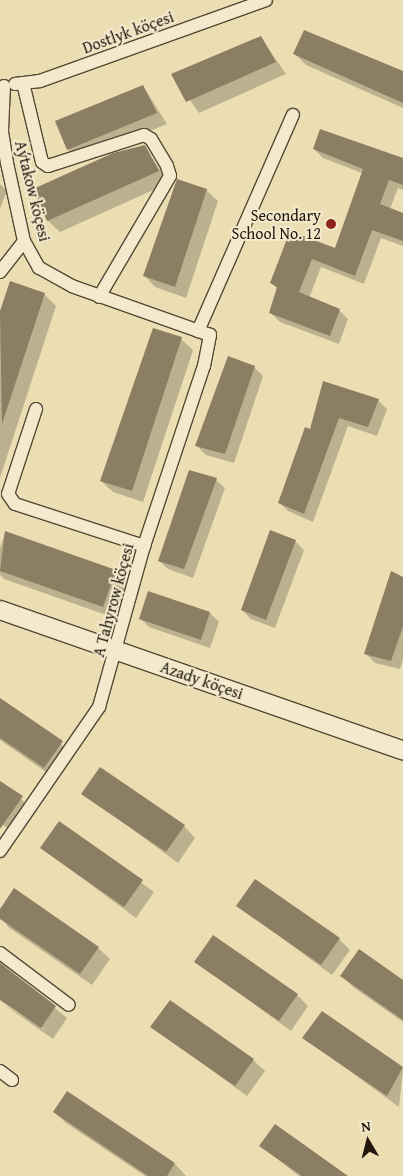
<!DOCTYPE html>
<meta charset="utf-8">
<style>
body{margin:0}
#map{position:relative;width:403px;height:1176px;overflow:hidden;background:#ecdeb3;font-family:"Gentium Book Plus",serif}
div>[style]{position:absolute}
.shadow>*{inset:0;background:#0003}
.building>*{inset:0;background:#8b7e63}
.roads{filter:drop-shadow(1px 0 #544936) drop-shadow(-1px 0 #544936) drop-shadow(0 1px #544936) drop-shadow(0 -1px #544936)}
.minor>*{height:12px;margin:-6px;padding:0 6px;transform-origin:6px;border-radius:6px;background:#f3eace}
.secondary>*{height:18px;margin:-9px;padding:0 9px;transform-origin:9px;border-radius:9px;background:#f3eace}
.dots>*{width:14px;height:14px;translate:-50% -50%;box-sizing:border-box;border:2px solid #f3eace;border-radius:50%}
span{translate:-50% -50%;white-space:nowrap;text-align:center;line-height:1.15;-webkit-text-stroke:4px #f3eace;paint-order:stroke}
.street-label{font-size:16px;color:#21170c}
.poi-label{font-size:16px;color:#21170c}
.right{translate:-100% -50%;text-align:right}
.north{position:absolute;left:343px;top:1116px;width:50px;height:50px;-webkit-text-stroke:4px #f3eace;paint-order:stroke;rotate:352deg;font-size:14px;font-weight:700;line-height:20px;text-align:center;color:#21170c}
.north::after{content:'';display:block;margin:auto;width:18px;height:22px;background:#21170c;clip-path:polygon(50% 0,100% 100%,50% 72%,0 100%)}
</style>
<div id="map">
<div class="shadow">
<div style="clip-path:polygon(261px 38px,286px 74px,199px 113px,172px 74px)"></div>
<div style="clip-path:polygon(295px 54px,403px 72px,403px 108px,306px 65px)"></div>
<div style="clip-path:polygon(143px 86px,167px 124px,80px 160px,68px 149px)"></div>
<div style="clip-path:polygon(143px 145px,169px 183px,60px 232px,48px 221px,35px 190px)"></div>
<div style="clip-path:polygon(314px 149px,403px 159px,403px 190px,398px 188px,390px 209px,403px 214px,403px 246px,381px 238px,364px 284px,321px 267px,309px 298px,339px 310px,348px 319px,339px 344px,280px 322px,271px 313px,278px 289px,271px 283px,290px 232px,336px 250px,362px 173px,323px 158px)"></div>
<div style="clip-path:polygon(0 184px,7px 191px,0 209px)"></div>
<div style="clip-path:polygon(206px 190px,218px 201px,186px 298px,155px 287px,144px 275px)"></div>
<div style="clip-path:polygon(10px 282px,44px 294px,56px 306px,0 478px,0 315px)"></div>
<div style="clip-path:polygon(181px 339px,193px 350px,143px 502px,113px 492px,101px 481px)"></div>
<div style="clip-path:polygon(254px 367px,263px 376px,234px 463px,206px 455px,197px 446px)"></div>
<div style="clip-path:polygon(378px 400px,387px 409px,377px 436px,348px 426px,313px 522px,288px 511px,279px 502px,310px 431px)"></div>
<div style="clip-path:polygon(216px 480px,225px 488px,193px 578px,168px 569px,159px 561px)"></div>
<div style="clip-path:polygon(5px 533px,116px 571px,127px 582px,115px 618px,4px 579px,0 575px,0 548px)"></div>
<div style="clip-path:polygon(295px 541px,304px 550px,275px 628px,251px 619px,242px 610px)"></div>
<div style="clip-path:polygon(403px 578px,403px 660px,400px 669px,375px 663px,366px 654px)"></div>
<div style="clip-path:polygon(210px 613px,219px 622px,210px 648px,149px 627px,141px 619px)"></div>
<div style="clip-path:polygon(0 699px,74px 754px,56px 779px,0 740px)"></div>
<div style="clip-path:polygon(0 782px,33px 809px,16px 834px,0 823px)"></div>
<div style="clip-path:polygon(83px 793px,184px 826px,195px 838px,178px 863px)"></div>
<div style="clip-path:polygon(59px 823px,154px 892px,136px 918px,41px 848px)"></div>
<div style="clip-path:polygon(238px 906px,339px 939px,350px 950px,332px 975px)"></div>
<div style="clip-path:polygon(0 911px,98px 948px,110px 959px,92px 985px,8px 927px)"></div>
<div style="clip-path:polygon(196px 962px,297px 995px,308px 1006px,291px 1031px)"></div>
<div style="clip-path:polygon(0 963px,67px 1018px,53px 1039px,0 1002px,47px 1031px,0 998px)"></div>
<div style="clip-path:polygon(342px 976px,403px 981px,403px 1022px,353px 987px)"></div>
<div style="clip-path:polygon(322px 1012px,403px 1069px,399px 1107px,304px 1038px)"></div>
<div style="clip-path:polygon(152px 1027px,253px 1060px,265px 1071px,247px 1096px)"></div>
<div style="clip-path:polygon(67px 1092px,175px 1164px,186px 1176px,145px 1176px,66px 1123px,54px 1112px)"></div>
<div style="clip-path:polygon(261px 1146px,345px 1176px,299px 1176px)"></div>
</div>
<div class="building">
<div style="clip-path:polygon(304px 30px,403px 71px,403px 103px,293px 54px)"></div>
<div style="clip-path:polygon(261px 36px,276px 62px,186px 102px,171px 74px)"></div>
<div style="clip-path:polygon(143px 85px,157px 113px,67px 150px,55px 121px)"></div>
<div style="clip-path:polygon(320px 129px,403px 158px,403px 185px,389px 180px,380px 204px,403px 213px,403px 241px,372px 230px,355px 276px,312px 259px,299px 292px,340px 309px,330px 336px,269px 313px,277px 287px,270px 283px,290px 231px,335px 248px,363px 169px,313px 149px)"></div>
<div style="clip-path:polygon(145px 145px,159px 171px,47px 221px,33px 189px,113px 153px)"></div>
<div style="clip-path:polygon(177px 179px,207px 189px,175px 287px,143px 276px)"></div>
<div style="clip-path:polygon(10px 281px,45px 293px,2px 424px,0 311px)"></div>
<div style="clip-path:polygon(153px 328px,182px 337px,132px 491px,100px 481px)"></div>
<div style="clip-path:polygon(228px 356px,255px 366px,225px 454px,195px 446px)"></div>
<div style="clip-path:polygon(323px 381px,379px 399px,368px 427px,339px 418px,304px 514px,278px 503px,305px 427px,310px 429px)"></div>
<div style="clip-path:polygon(189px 470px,217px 478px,184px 569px,158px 561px)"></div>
<div style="clip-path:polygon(270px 530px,296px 540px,266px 620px,241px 610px)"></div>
<div style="clip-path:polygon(5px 531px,116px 570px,103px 607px,0 571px)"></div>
<div style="clip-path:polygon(391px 571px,403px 577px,403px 626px,391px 661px,364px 654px)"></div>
<div style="clip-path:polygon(148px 591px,210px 612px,201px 640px,139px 619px)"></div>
<div style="clip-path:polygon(0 698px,63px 741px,44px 768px,0 738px)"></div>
<div style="clip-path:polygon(100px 767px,185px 825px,166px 852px,81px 794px)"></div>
<div style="clip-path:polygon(0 781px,23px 796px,0 829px)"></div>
<div style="clip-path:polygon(59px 821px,143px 880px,124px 907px,40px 848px)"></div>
<div style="clip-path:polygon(255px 879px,340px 938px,321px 965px,236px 906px)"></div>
<div style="clip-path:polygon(14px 888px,99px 947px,80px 974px,0 919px,0 909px)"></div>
<div style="clip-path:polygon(213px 935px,298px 994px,279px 1021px,194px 962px)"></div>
<div style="clip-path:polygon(359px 949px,403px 980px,403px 1020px,340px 976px)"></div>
<div style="clip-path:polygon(0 963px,56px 1006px,41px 1028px,0 1000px)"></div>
<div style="clip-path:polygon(170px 1000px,254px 1059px,235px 1086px,150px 1027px)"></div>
<div style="clip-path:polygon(322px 1011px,403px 1067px,387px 1096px,302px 1038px)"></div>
<div style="clip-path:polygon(67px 1091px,175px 1163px,167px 1176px,148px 1176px,53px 1112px)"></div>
<div style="clip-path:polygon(275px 1124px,348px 1176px,302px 1176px,259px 1146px)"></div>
</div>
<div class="roads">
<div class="minor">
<div style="left:23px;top:83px;width:81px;rotate:76.5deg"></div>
<div style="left:42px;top:162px;width:7px;rotate:34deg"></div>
<div style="left:48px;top:166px;width:101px;rotate:-17.9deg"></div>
<div style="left:144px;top:135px;width:8px;rotate:30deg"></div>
<div style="left:151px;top:139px;width:31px;rotate:59deg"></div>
<div style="left:167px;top:166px;width:10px;rotate:73deg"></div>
<div style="left:170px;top:176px;width:140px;rotate:120.4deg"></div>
<div style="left:15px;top:84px;width:25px;rotate:-7deg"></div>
<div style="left:40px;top:81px;width:240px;rotate:-19.7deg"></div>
<div style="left:0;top:272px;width:39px;rotate:-52deg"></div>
<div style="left:198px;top:331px;width:236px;rotate:-66.3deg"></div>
<div style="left:36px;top:409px;width:89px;rotate:108.2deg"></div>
<div style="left:8px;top:494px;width:12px;rotate:55deg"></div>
<div style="left:15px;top:504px;width:136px;rotate:18deg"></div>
<div style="left:0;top:851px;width:175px;rotate:-55.5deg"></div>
<div style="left:99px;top:707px;width:167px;rotate:-74.4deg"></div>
<div style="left:144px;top:546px;width:190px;rotate:-71.6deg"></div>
<div style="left:204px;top:366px;width:32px;rotate:-79deg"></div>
<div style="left:210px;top:335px;width:146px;rotate:-160.5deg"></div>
<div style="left:72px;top:286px;width:38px;rotate:-151deg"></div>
<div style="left:39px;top:268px;width:31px;rotate:-119deg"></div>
<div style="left:24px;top:241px;width:80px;rotate:-102.3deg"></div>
<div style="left:7px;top:163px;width:32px;rotate:-99deg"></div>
<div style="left:2px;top:131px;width:45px;rotate:-87.5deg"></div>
<div style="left:0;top:953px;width:86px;rotate:37deg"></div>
<div style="left:0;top:1071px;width:15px;rotate:37deg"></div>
</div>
<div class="secondary">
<div style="left:0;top:610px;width:427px;rotate:19.2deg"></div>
</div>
</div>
<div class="dots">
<div style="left:331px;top:224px;background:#8f2418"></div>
</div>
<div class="street-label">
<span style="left:128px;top:32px;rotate:-20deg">Dostlyk köçesi</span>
<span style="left:33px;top:191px;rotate:76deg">Aýtakow köçesi</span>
<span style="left:113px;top:600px;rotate:-75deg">A Tahyrow köçesi</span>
<span style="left:202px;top:680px;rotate:19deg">Azady köçesi</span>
</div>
<div class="poi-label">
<span class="right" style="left:321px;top:224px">Secondary<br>School No. 12</span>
</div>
<div class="north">N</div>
</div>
